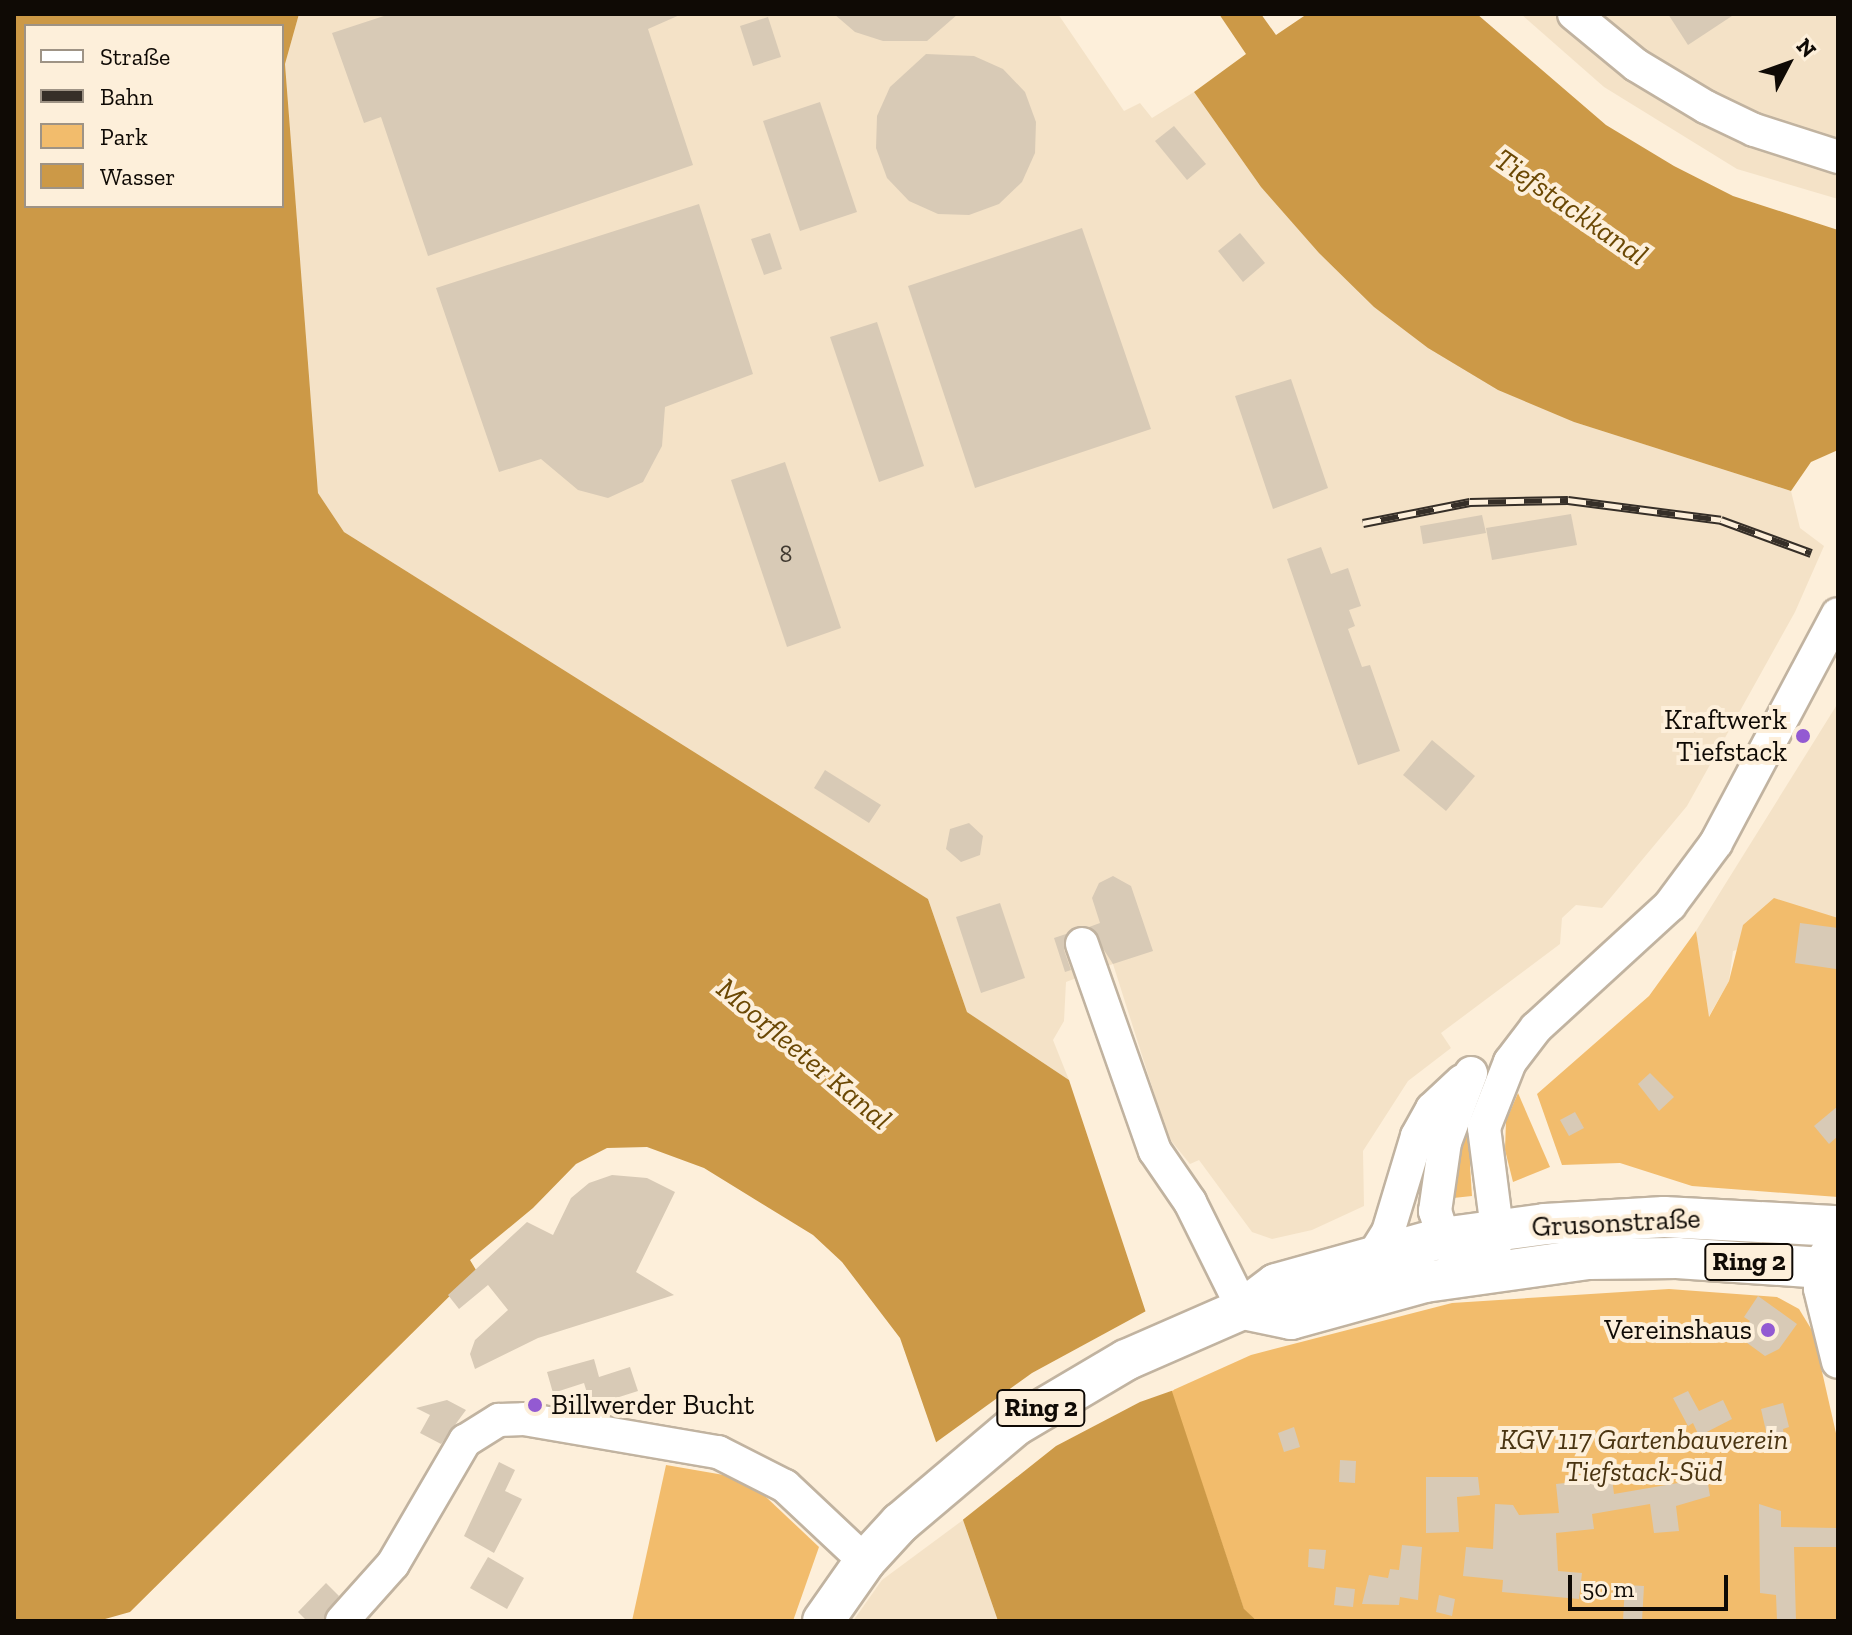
<!DOCTYPE html>
<meta charset="utf-8">
<style>
body{margin:0}
#map{position:relative;width:1852px;height:1635px;overflow:hidden;background:#fdefda;font-family:"Zilla Slab",serif}
div>[style]{position:absolute}
.built>*{inset:0;background:#f4e2c7}
.green>*{inset:0;background:#f2bc6c}
.water>*{inset:0;background:#cc9947}
.pier>*{inset:0;background:#fdefda}
.building>*{inset:0;background:#d8cab6}
.roads{filter:drop-shadow(2px 0 #c1b3a0) drop-shadow(-2px 0 #c1b3a0) drop-shadow(0 2px #c1b3a0) drop-shadow(0 -2px #c1b3a0)}
.minor>*{height:32px;margin:-16px;padding:0 16px;transform-origin:16px;border-radius:16px;background:#fff}
.major>*{height:40px;margin:-20px;padding:0 20px;transform-origin:20px;border-radius:20px;background:#fff}
.rail>*{height:9px;margin-top:-4.5px;transform-origin:0;background:repeating-linear-gradient(90deg,#fdefda 0 18px,#362f28 0 36px);box-sizing:border-box;border-block:2px solid #362f28}
.dots>*{width:22px;height:22px;translate:-50% -50%;box-sizing:border-box;border:4px solid #fdefda;border-radius:50%}
span{translate:-50% -50%;white-space:nowrap;text-align:center;line-height:1.15;-webkit-text-stroke:8px #fdefda;paint-order:stroke}
.number-label{font-size:24px;color:#413a31}
.number-label span{-webkit-text-stroke-width:0}
.shield-label span{padding:2px 6px;background:#fdefda;border:2px solid;border-radius:6px;-webkit-text-stroke-width:0}
.shield-label{font-size:26px;color:#0f0a05;font-weight:700}
.poi-label{font-size:28px;color:#0f0a05}
.right{translate:-100% -50%;text-align:right}
.left{translate:0 -50%;text-align:left}
.street-label{font-size:28px;color:#0f0a05}
.park-label{font-size:28px;color:#4a3411;font-style:italic}
.water-label{font-size:30px;color:#6b4804;font-style:italic}
.frame{position:absolute;inset:0;border:16px solid #0f0a05;pointer-events:none}
.legend{position:absolute;left:24px;top:24px;width:260px;height:184px;box-sizing:border-box;background:#fdefda;border:2px solid #9e9385;margin:0;padding:10px 14px;list-style:none;font-size:24px;color:#0f0a05}
.legend li{display:flex;align-items:center;gap:16px;height:40px}
.legend b{width:40px;border:2px solid #9e9385}
.north{position:absolute;left:1748px;top:24px;width:80px;height:80px;-webkit-text-stroke:6px #fdefda;paint-order:stroke;rotate:49deg;font-size:22px;font-weight:700;line-height:32px;text-align:center;color:#0f0a05}
.north::after{content:'';display:block;margin:auto;width:28px;height:36px;background:#0f0a05;clip-path:polygon(50% 0,100% 100%,50% 72%,0 100%)}
.scale{position:absolute;left:1568px;top:1575px;width:160px;height:36px;box-sizing:border-box;border:4px solid #0f0a05;border-top:0;padding-left:10px;font-size:24px;line-height:28px;white-space:nowrap;color:#0f0a05;-webkit-text-stroke:6px #fdefda;paint-order:stroke}
</style>
<div id="map">
<div class="built">
<div style="clip-path:polygon(299px 14px,1058px 14px,1124px 111px,1140px 103px,1152px 118px,1194px 92px,1261px 187px,1374px 307px,1574px 422px,1791px 491px,1800px 528px,1824px 546px,1795px 612px,1687px 806px,1602px 908px,1576px 905px,1562px 918px,1560px 944px,1441px 1033px,1451px 1048px,1408px 1081px,1363px 1151px,1364px 1206px,1312px 1230px,1272px 1239px,1252px 1232px,1199px 1160px,1190px 1164px,1168px 1137px,1113px 964px,1066px 982px,1064px 1021px,1053px 1040px,1069px 1080px,967px 1012px,928px 899px,344px 532px,318px 493px,285px 64px)"></div>
<div style="clip-path:polygon(1521px 14px,1838px 14px,1838px 199px,1737px 169px,1604px 87px)"></div>
<div style="clip-path:polygon(1838px 703px,1838px 918px,1733px 951px,1729px 981px,1708px 1018px,1696px 931px)"></div>
<div style="clip-path:polygon(963px 1520px,998px 1621px,853px 1621px,882px 1580px)"></div>
</div>
<div class="green">
<div style="clip-path:polygon(1774px 898px,1838px 918px,1838px 1197px,1692px 1186px,1620px 1163px,1562px 1165px,1537px 1094px,1649px 996px,1696px 931px,1709px 1017px,1729px 981px,1743px 925px)"></div>
<div style="clip-path:polygon(1492px 1075px,1478px 1107px,1470px 1166px,1472px 1196px,1444px 1199px,1471px 1102px)"></div>
<div style="clip-path:polygon(1518px 1093px,1550px 1167px,1513px 1182px,1505px 1150px,1506px 1121px)"></div>
<div style="clip-path:polygon(1669px 1289px,1777px 1297px,1799px 1309px,1813px 1332px,1838px 1442px,1838px 1621px,1257px 1621px,1244px 1610px,1171px 1391px,1251px 1355px,1452px 1303px)"></div>
<div style="clip-path:polygon(666px 1465px,747px 1479px,819px 1547px,793px 1621px,632px 1621px)"></div>
</div>
<div class="water">
<div style="clip-path:polygon(evenodd,14px 14px,299px 14px,285px 64px,318px 493px,344px 532px,928px 899px,967px 1012px,1069px 1080px,1244px 1609px,1257px 1621px,998px 1621px,900px 1338px,842px 1262px,813px 1235px,704px 1168px,647px 1147px,607px 1148px,576px 1164px,533px 1208px,470px 1260px,476px 1270px,130px 1612px,98px 1621px,14px 1621px,14px 14px,26px 26px,282px 26px,282px 206px,26px 206px,26px 26px)"></div>
<div style="clip-path:polygon(1219px 14px,1261px 14px,1276px 35px,1307px 14px,1477px 14px,1606px 125px,1674px 166px,1733px 196px,1838px 230px,1838px 450px,1811px 462px,1791px 491px,1574px 422px,1498px 390px,1428px 348px,1374px 307px,1319px 253px,1261px 187px,1194px 92px,1246px 54px)"></div>
</div>
<div class="pier">
<div style="clip-path:polygon(1148px 1310px,1174px 1390px,1140px 1402px,1056px 1446px,960px 1522px,931px 1446px,1032px 1373px)"></div>
</div>
<div class="building">
<div style="clip-path:polygon(390px 14px,682px 14px,648px 29px,693px 165px,428px 256px,381px 117px,364px 123px,332px 33px)"></div>
<div style="clip-path:polygon(834px 14px,958px 14px,927px 41px,883px 41px,855px 32px)"></div>
<div style="clip-path:polygon(1668px 14px,1735px 14px,1688px 45px)"></div>
<div style="clip-path:polygon(768px 17px,781px 57px,753px 66px,740px 26px)"></div>
<div style="clip-path:polygon(926px 54px,974px 56px,1003px 69px,1025px 92px,1036px 122px,1035px 153px,1022px 182px,999px 204px,969px 215px,938px 214px,909px 201px,887px 178px,876px 148px,877px 116px,890px 87px)"></div>
<div style="clip-path:polygon(820px 102px,857px 212px,800px 231px,763px 121px)"></div>
<div style="clip-path:polygon(1174px 126px,1206px 164px,1187px 180px,1155px 141px)"></div>
<div style="clip-path:polygon(699px 204px,753px 374px,665px 407px,662px 446px,643px 482px,608px 498px,578px 490px,541px 459px,499px 472px,436px 288px)"></div>
<div style="clip-path:polygon(1082px 228px,1151px 429px,975px 488px,908px 286px)"></div>
<div style="clip-path:polygon(770px 233px,782px 269px,764px 275px,751px 239px)"></div>
<div style="clip-path:polygon(1240px 233px,1265px 263px,1243px 282px,1218px 251px)"></div>
<div style="clip-path:polygon(877px 322px,924px 466px,879px 482px,830px 337px)"></div>
<div style="clip-path:polygon(1291px 379px,1328px 488px,1273px 509px,1235px 396px)"></div>
<div style="clip-path:polygon(785px 462px,841px 628px,787px 647px,731px 480px)"></div>
<div style="clip-path:polygon(1571px 514px,1577px 545px,1492px 560px,1486px 528px)"></div>
<div style="clip-path:polygon(1482px 515px,1486px 533px,1423px 544px,1420px 526px)"></div>
<div style="clip-path:polygon(1321px 547px,1331px 574px,1348px 568px,1361px 606px,1349px 610px,1355px 626px,1348px 629px,1362px 667px,1370px 665px,1400px 751px,1358px 765px,1287px 559px)"></div>
<div style="clip-path:polygon(1432px 740px,1475px 776px,1446px 811px,1403px 775px)"></div>
<div style="clip-path:polygon(825px 770px,881px 805px,869px 823px,814px 788px)"></div>
<div style="clip-path:polygon(969px 823px,983px 836px,980px 855px,961px 862px,946px 849px,950px 829px)"></div>
<div style="clip-path:polygon(1113px 876px,1131px 886px,1153px 951px,1113px 964px,1089px 927px,1100px 923px,1092px 898px,1099px 883px)"></div>
<div style="clip-path:polygon(1000px 903px,1025px 978px,981px 993px,956px 917px)"></div>
<div style="clip-path:polygon(1800px 923px,1838px 928px,1836px 969px,1795px 963px)"></div>
<div style="clip-path:polygon(1066px 934px,1064px 950px,1071px 970px,1065px 972px,1054px 938px)"></div>
<div style="clip-path:polygon(1650px 1073px,1674px 1097px,1659px 1111px,1638px 1084px)"></div>
<div style="clip-path:polygon(1838px 1106px,1838px 1136px,1829px 1144px,1814px 1126px)"></div>
<div style="clip-path:polygon(1575px 1112px,1584px 1128px,1569px 1136px,1560px 1120px)"></div>
<div style="clip-path:polygon(612px 1175px,647px 1178px,675px 1192px,636px 1272px,674px 1295px,538px 1338px,475px 1369px,470px 1354px,475px 1340px,508px 1310px,488px 1285px,459px 1309px,448px 1295px,527px 1222px,553px 1235px,571px 1198px,589px 1183px)"></div>
<div style="clip-path:polygon(1758px 1296px,1797px 1324px,1779px 1349px,1765px 1356px,1739px 1337px,1750px 1321px,1744px 1317px)"></div>
<div style="clip-path:polygon(594px 1359px,599px 1377px,630px 1367px,638px 1391px,591px 1406px,584px 1383px,553px 1393px,547px 1372px)"></div>
<div style="clip-path:polygon(1688px 1391px,1699px 1411px,1723px 1400px,1732px 1419px,1699px 1436px,1693px 1423px,1688px 1426px,1673px 1398px)"></div>
<div style="clip-path:polygon(447px 1400px,466px 1410px,441px 1444px,420px 1433px,430px 1415px,416px 1408px)"></div>
<div style="clip-path:polygon(1783px 1403px,1789px 1427px,1783px 1429px,1784px 1435px,1768px 1440px,1761px 1409px)"></div>
<div style="clip-path:polygon(1294px 1427px,1300px 1447px,1284px 1452px,1278px 1433px)"></div>
<div style="clip-path:polygon(1340px 1460px,1356px 1461px,1355px 1483px,1339px 1482px)"></div>
<div style="clip-path:polygon(499px 1462px,515px 1470px,505px 1491px,522px 1499px,494px 1553px,464px 1536px)"></div>
<div style="clip-path:polygon(1426px 1477px,1478px 1477px,1480px 1495px,1457px 1497px,1459px 1532px,1426px 1533px)"></div>
<div style="clip-path:polygon(1612px 1478px,1614px 1494px,1707px 1478px,1710px 1496px,1676px 1506px,1679px 1531px,1654px 1533px,1650px 1504px,1592px 1514px,1594px 1529px,1556px 1533px,1558px 1571px,1582px 1573px,1579px 1599px,1502px 1592px,1503px 1580px,1463px 1576px,1466px 1547px,1493px 1549px,1495px 1504px,1513px 1505px,1519px 1515px,1559px 1513px,1556px 1484px)"></div>
<div style="clip-path:polygon(1759px 1504px,1781px 1511px,1781px 1527px,1837px 1528px,1837px 1547px,1794px 1547px,1796px 1621px,1777px 1621px,1776px 1595px,1760px 1593px)"></div>
<div style="clip-path:polygon(1402px 1545px,1422px 1547px,1418px 1600px,1400px 1597px,1399px 1605px,1362px 1604px,1369px 1575px,1388px 1578px,1390px 1569px,1399px 1570px)"></div>
<div style="clip-path:polygon(1309px 1549px,1326px 1550px,1324px 1569px,1308px 1567px)"></div>
<div style="clip-path:polygon(488px 1557px,524px 1578px,507px 1609px,470px 1588px)"></div>
<div style="clip-path:polygon(326px 1583px,339px 1596px,323px 1621px,307px 1621px,298px 1612px)"></div>
<div style="clip-path:polygon(1625px 1585px,1644px 1586px,1642px 1621px,1623px 1621px)"></div>
<div style="clip-path:polygon(1336px 1587px,1355px 1589px,1353px 1607px,1334px 1605px)"></div>
<div style="clip-path:polygon(1439px 1595px,1455px 1599px,1452px 1616px,1436px 1612px)"></div>
</div>
<div class="roads">
<div class="minor">
<div style="left:1574px;top:14px;width:80px;rotate:39.4deg"></div>
<div style="left:1636px;top:65px;width:82px;rotate:31deg"></div>
<div style="left:1706px;top:107px;width:53px;rotate:25.6deg"></div>
<div style="left:1754px;top:130px;width:88px;rotate:17.8deg"></div>
<div style="left:1082px;top:944px;width:219px;rotate:70.6deg"></div>
<div style="left:1155px;top:1151px;width:62px;rotate:55.5deg"></div>
<div style="left:1190px;top:1202px;width:119px;rotate:63.6deg"></div>
<div style="left:1471px;top:1073px;width:74px;rotate:110.6deg"></div>
<div style="left:1445px;top:1142px;width:70px;rotate:98.2deg"></div>
<div style="left:1435px;top:1211px;width:36px;rotate:72deg"></div>
<div style="left:1446px;top:1245px;width:42px;rotate:40.2deg"></div>
<div style="left:1478px;top:1272px;width:18px;rotate:-47deg"></div>
<div style="left:1490px;top:1259px;width:23px;rotate:-70deg"></div>
<div style="left:1498px;top:1237px;width:110px;rotate:-97.3deg"></div>
<div style="left:1484px;top:1128px;width:71px;rotate:-68.5deg"></div>
<div style="left:1510px;top:1062px;width:43px;rotate:-52.6deg"></div>
<div style="left:1536px;top:1028px;width:182px;rotate:-42.5deg"></div>
<div style="left:1670px;top:905px;width:77px;rotate:-53.4deg"></div>
<div style="left:1716px;top:843px;width:259px;rotate:-62deg"></div>
<div style="left:1838px;top:1234px;width:27px;rotate:121deg"></div>
<div style="left:1824px;top:1257px;width:32px;rotate:97deg"></div>
<div style="left:1820px;top:1289px;width:75px;rotate:76.1deg"></div>
<div style="left:1373px;top:1256px;width:28px;rotate:-58deg"></div>
<div style="left:1388px;top:1232px;width:100px;rotate:-73.2deg"></div>
<div style="left:1417px;top:1136px;width:31px;rotate:-61deg"></div>
<div style="left:1432px;top:1109px;width:41px;rotate:-43deg"></div>
<div style="left:342px;top:1621px;width:76px;rotate:-48.2deg"></div>
<div style="left:393px;top:1564px;width:143px;rotate:-59.7deg"></div>
<div style="left:465px;top:1441px;width:40px;rotate:-32deg"></div>
<div style="left:499px;top:1420px;width:25px;rotate:-2deg"></div>
<div style="left:524px;top:1419px;width:197px;rotate:9.7deg"></div>
<div style="left:718px;top:1452px;width:75px;rotate:26.9deg"></div>
<div style="left:785px;top:1486px;width:110px;rotate:43.2deg"></div>
</div>
<div class="major">
<div style="left:1243px;top:1309px;width:49px;rotate:11.8deg"></div>
<div style="left:1291px;top:1319px;width:139px;rotate:-15.4deg"></div>
<div style="left:1425px;top:1282px;width:165px;rotate:-8deg"></div>
<div style="left:1588px;top:1259px;width:89px;rotate:-0.6deg"></div>
<div style="left:1677px;top:1258px;width:161px;rotate:3.9deg"></div>
<div style="left:823px;top:1621px;width:73px;rotate:-55deg"></div>
<div style="left:865px;top:1561px;width:52px;rotate:-47.4deg"></div>
<div style="left:900px;top:1523px;width:152px;rotate:-40.2deg"></div>
<div style="left:1016px;top:1425px;width:128px;rotate:-30.6deg"></div>
<div style="left:1126px;top:1360px;width:128px;rotate:-23.6deg"></div>
<div style="left:1243px;top:1309px;width:41px;rotate:-37.1deg"></div>
<div style="left:1276px;top:1284px;width:172px;rotate:-15.5deg"></div>
<div style="left:1442px;top:1238px;width:104px;rotate:-7.7deg"></div>
<div style="left:1545px;top:1224px;width:119px;rotate:-3.4deg"></div>
<div style="left:1664px;top:1217px;width:174px;rotate:3deg"></div>
</div>
</div>
<div class="rail">
<div style="left:1363px;top:523px;width:109px;rotate:-11.1deg"></div>
<div style="left:1470px;top:502px;width:98px;rotate:-1.2deg"></div>
<div style="left:1568px;top:500px;width:154px;rotate:7.4deg"></div>
<div style="left:1721px;top:520px;width:96px;rotate:20.1deg"></div>
</div>
<div class="dots">
<div style="left:1803px;top:736px;background:#935ad2"></div>
<div style="left:1768px;top:1330px;background:#935ad2"></div>
<div style="left:535px;top:1405px;background:#935ad2"></div>
</div>
<div class="number-label">
<span style="left:786px;top:554px">8</span>
</div>
<div class="shield-label">
<span style="left:1749px;top:1262px">Ring 2</span>
<span style="left:1041px;top:1408px">Ring 2</span>
</div>
<div class="poi-label">
<span class="right" style="left:1787px;top:736px">Kraftwerk<br>Tiefstack</span>
<span class="right" style="left:1752px;top:1330px">Vereinshaus</span>
<span class="left" style="left:551px;top:1405px">Billwerder Bucht</span>
</div>
<div class="street-label">
<span style="left:1616px;top:1223px;rotate:-3deg">Grusonstraße</span>
</div>
<div class="park-label">
<span style="left:1644px;top:1456px">KGV 117 Gartenbauverein<br>Tiefstack-Süd</span>
</div>
<div class="water-label">
<span style="left:1571px;top:207px;rotate:35deg">Tiefstackkanal</span>
<span style="left:804px;top:1054px;rotate:40deg">Moorfleeter Kanal</span>
</div>
<div class="frame"></div>
<ul class="legend">
<li><b style="height:10px;background:#fff"></b>Straße</li>
<li><b style="height:10px;background:#362f28"></b>Bahn</li>
<li><b style="height:22px;background:#f2bc6c"></b>Park</li>
<li><b style="height:22px;background:#cc9947"></b>Wasser</li>
</ul>
<div class="north">N</div>
<div class="scale">50 m</div>
</div>
